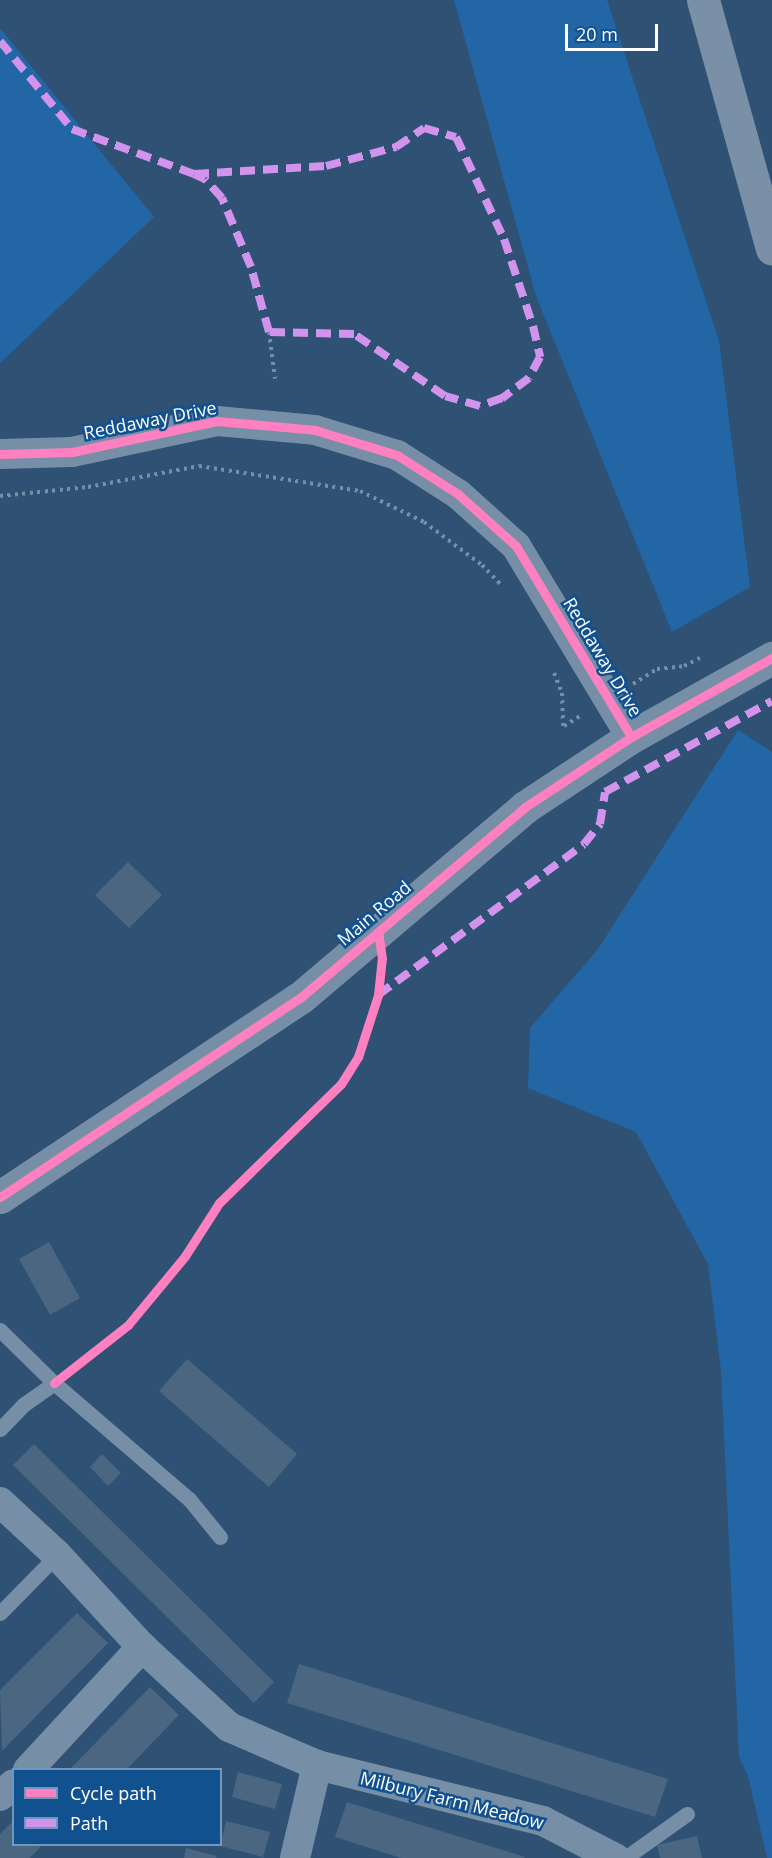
<!DOCTYPE html>
<style>
body{margin:0}
#map{position:relative;width:772px;height:1858px;overflow:hidden;background:#2f5173;font-family:"Open Sans",sans-serif}
div>[style]{position:absolute}
.green>*{inset:0;background:#2266a6}
.building>*{inset:0;background:#4a6681}
.path>*{height:4px;margin-top:-2px;transform-origin:0;background:repeating-linear-gradient(90deg,#768fa6 0 3px,transparent 0 7.5px)}
.service>*{height:15px;margin:-7.5px;padding:0 7.5px;transform-origin:7.5px;border-radius:7.5px;background:#768fa6}
.minor>*{height:30px;margin:-15px;padding:0 15px;transform-origin:15px;border-radius:15px;background:#768fa6}
.tertiary>*{height:33px;margin:-16.5px;padding:0 16.5px;transform-origin:16.5px;border-radius:16.5px;background:#768fa6}
.motorway>*{height:33px;margin:-16.5px;padding:0 16.5px;transform-origin:16.5px;border-radius:16.5px;background:#7990a6}
.quiet>*{height:8px;margin-top:-4px;transform-origin:0;background:repeating-linear-gradient(90deg,#d193ec 0 15px,transparent 0 23px)}
.cycleway>*{height:9px;margin:-4.5px;padding:0 4.5px;transform-origin:4.5px;border-radius:4.5px;background:#ff80c0}
span{translate:-50% -50%;white-space:nowrap;text-align:center;line-height:1.15;-webkit-text-stroke:5px #125190;paint-order:stroke}
.street-label{font-size:18px;color:#fff}
.legend{position:absolute;left:12px;top:1768px;width:210px;height:78px;box-sizing:border-box;background:#125190;border:2px solid #7197bc;margin:0;padding:8px 10px;list-style:none;font-size:18px;color:#fff}
.legend li{display:flex;align-items:center;gap:12px;height:30px}
.legend b{width:30px;border:2px solid #7197bc}
.scale{position:absolute;left:565px;top:24px;width:93px;height:27px;box-sizing:border-box;border:3px solid #fff;border-top:0;padding-left:8px;font-size:18px;line-height:21px;white-space:nowrap;color:#fff;-webkit-text-stroke:4px #125190;paint-order:stroke}
</style>
<div id="map">
<div class="green">
<div style="clip-path:polygon(454px 0,607px 0,719px 341px,750px 587px,672px 632px,536px 296px)"></div>
<div style="clip-path:polygon(0 28px,154px 217px,0 363px)"></div>
<div style="clip-path:polygon(738px 730px,772px 752px,772px 1858px,767px 1858px,748px 1776px,739px 1757px,721px 1371px,708px 1264px,636px 1132px,528px 1088px,530px 1028px,598px 949px)"></div>
</div>
<div class="building">
<div style="clip-path:polygon(128px 862px,162px 895px,129px 928px,95px 895px)"></div>
<div style="clip-path:polygon(49px 1242px,80px 1298px,50px 1315px,19px 1259px)"></div>
<div style="clip-path:polygon(187px 1359px,297px 1454px,269px 1487px,159px 1391px)"></div>
<div style="clip-path:polygon(34px 1444px,274px 1682px,254px 1703px,13px 1465px)"></div>
<div style="clip-path:polygon(102px 1454px,121px 1473px,108px 1486px,90px 1467px)"></div>
<div style="clip-path:polygon(77px 1613px,108px 1643px,2px 1751px,0 1690px)"></div>
<div style="clip-path:polygon(299px 1664px,668px 1779px,655px 1817px,287px 1703px)"></div>
<div style="clip-path:polygon(150px 1687px,179px 1715px,126px 1770px,69px 1770px)"></div>
<div style="clip-path:polygon(238px 1772px,282px 1784px,275px 1809px,232px 1797px)"></div>
<div style="clip-path:polygon(347px 1802px,525px 1857px,525px 1858px,401px 1858px,335px 1837px)"></div>
<div style="clip-path:polygon(14px 1820px,14px 1844px,43px 1844px,30px 1858px,0 1858px,0 1834px)"></div>
<div style="clip-path:polygon(226px 1821px,270px 1832px,263px 1857px,220px 1846px)"></div>
<div style="clip-path:polygon(697px 1836px,702px 1858px,660px 1858px,657px 1845px)"></div>
<div style="clip-path:polygon(186px 1848px,217px 1856px,216px 1858px,184px 1858px)"></div>
</div>
<div class="path">
<div style="left:269px;top:332px;width:47px;rotate:82.7deg"></div>
<div style="left:0;top:496px;width:88px;rotate:-5.8deg"></div>
<div style="left:88px;top:487px;width:113px;rotate:-10.7deg"></div>
<div style="left:199px;top:466px;width:163px;rotate:8.8deg"></div>
<div style="left:360px;top:491px;width:71px;rotate:25.8deg"></div>
<div style="left:424px;top:522px;width:72px;rotate:36.6deg"></div>
<div style="left:482px;top:565px;width:29px;rotate:46deg"></div>
<div style="left:554px;top:673px;width:22px;rotate:68deg"></div>
<div style="left:562px;top:693px;width:33px;rotate:88deg"></div>
<div style="left:633px;top:684px;width:28px;rotate:-32deg"></div>
<div style="left:657px;top:669px;width:27px;rotate:-6deg"></div>
<div style="left:684px;top:666px;width:18px;rotate:-27deg"></div>
<div style="left:564px;top:726px;width:22px;rotate:-32deg"></div>
</div>
<div class="service">
<div style="left:0;top:1330px;width:76px;rotate:44.5deg"></div>
<div style="left:54px;top:1383px;width:178px;rotate:40.7deg"></div>
<div style="left:189px;top:1499px;width:49px;rotate:50.8deg"></div>
<div style="left:0;top:1429px;width:33px;rotate:-46deg"></div>
<div style="left:23px;top:1405px;width:38px;rotate:-35deg"></div>
<div style="left:0;top:1613px;width:81px;rotate:-45.5deg"></div>
<div style="left:625px;top:1858px;width:76px;rotate:-35.4deg"></div>
</div>
<div class="minor">
<div style="left:0;top:454px;width:72px;rotate:-1.6deg"></div>
<div style="left:72px;top:452px;width:148px;rotate:-12.1deg"></div>
<div style="left:217px;top:421px;width:98px;rotate:5.2deg"></div>
<div style="left:315px;top:430px;width:86px;rotate:17deg"></div>
<div style="left:397px;top:455px;width:72px;rotate:32.6deg"></div>
<div style="left:458px;top:494px;width:78px;rotate:41.9deg"></div>
<div style="left:516px;top:546px;width:223px;rotate:58.9deg"></div>
<div style="left:0;top:1502px;width:78px;rotate:42.9deg"></div>
<div style="left:57px;top:1555px;width:125px;rotate:47.3deg"></div>
<div style="left:142px;top:1647px;width:118px;rotate:42.6deg"></div>
<div style="left:229px;top:1727px;width:96px;rotate:23.4deg"></div>
<div style="left:317px;top:1765px;width:233px;rotate:13.9deg"></div>
<div style="left:543px;top:1821px;width:81px;rotate:27.2deg"></div>
<div style="left:28px;top:1770px;width:168px;rotate:-47.2deg"></div>
<div style="left:0;top:1796px;width:18px;rotate:-41deg"></div>
<div style="left:295px;top:1858px;width:96px;rotate:-76.7deg"></div>
</div>
<div class="tertiary">
<div style="left:0;top:1197px;width:360px;rotate:-33.6deg"></div>
<div style="left:300px;top:998px;width:295px;rotate:-40.3deg"></div>
<div style="left:525px;top:807px;width:127px;rotate:-33.4deg"></div>
<div style="left:631px;top:737px;width:162px;rotate:-29.3deg"></div>
</div>
<div class="motorway">
<div style="left:703px;top:0;width:258px;rotate:74.5deg"></div>
</div>
<div class="quiet">
<div style="left:0;top:41px;width:114px;rotate:50.7deg"></div>
<div style="left:72px;top:129px;width:130px;rotate:20.2deg"></div>
<div style="left:194px;top:174px;width:132px;rotate:-3.5deg"></div>
<div style="left:326px;top:166px;width:73px;rotate:-15.2deg"></div>
<div style="left:396px;top:147px;width:34px;rotate:-34deg"></div>
<div style="left:424px;top:128px;width:33px;rotate:16deg"></div>
<div style="left:456px;top:137px;width:113px;rotate:64.8deg"></div>
<div style="left:504px;top:239px;width:92px;rotate:71.6deg"></div>
<div style="left:533px;top:326px;width:32px;rotate:77deg"></div>
<div style="left:540px;top:357px;width:24px;rotate:118deg"></div>
<div style="left:529px;top:378px;width:34px;rotate:143deg"></div>
<div style="left:502px;top:398px;width:23px;rotate:160deg"></div>
<div style="left:480px;top:406px;width:36px;rotate:-164deg"></div>
<div style="left:445px;top:396px;width:110px;rotate:-145.7deg"></div>
<div style="left:354px;top:334px;width:85px;rotate:-178.7deg"></div>
<div style="left:269px;top:332px;width:67px;rotate:-105.5deg"></div>
<div style="left:251px;top:267px;width:75px;rotate:-112.8deg"></div>
<div style="left:222px;top:198px;width:25px;rotate:-132deg"></div>
<div style="left:205px;top:179px;width:12px;rotate:-156deg"></div>
<div style="left:378px;top:995px;width:255px;rotate:-36.2deg"></div>
<div style="left:584px;top:844px;width:26px;rotate:-51deg"></div>
<div style="left:600px;top:824px;width:32px;rotate:-81deg"></div>
<div style="left:605px;top:792px;width:190px;rotate:-28.6deg"></div>
</div>
<div class="cycleway">
<div style="left:0;top:454px;width:72px;rotate:-1.6deg"></div>
<div style="left:72px;top:452px;width:148px;rotate:-12.1deg"></div>
<div style="left:217px;top:421px;width:98px;rotate:5.2deg"></div>
<div style="left:315px;top:430px;width:86px;rotate:17deg"></div>
<div style="left:397px;top:455px;width:72px;rotate:32.6deg"></div>
<div style="left:458px;top:494px;width:78px;rotate:41.9deg"></div>
<div style="left:516px;top:546px;width:223px;rotate:58.9deg"></div>
<div style="left:0;top:1197px;width:360px;rotate:-33.6deg"></div>
<div style="left:300px;top:998px;width:295px;rotate:-40.3deg"></div>
<div style="left:525px;top:807px;width:127px;rotate:-33.4deg"></div>
<div style="left:631px;top:737px;width:162px;rotate:-29.3deg"></div>
<div style="left:54px;top:1383px;width:94px;rotate:-38.1deg"></div>
<div style="left:128px;top:1325px;width:89px;rotate:-50.4deg"></div>
<div style="left:185px;top:1256px;width:63px;rotate:-57.3deg"></div>
<div style="left:219px;top:1203px;width:170px;rotate:-44.3deg"></div>
<div style="left:341px;top:1084px;width:32px;rotate:-58deg"></div>
<div style="left:358px;top:1057px;width:65px;rotate:-72.1deg"></div>
<div style="left:378px;top:995px;width:36px;rotate:-84deg"></div>
<div style="left:382px;top:959px;width:27px;rotate:-98deg"></div>
</div>
<div class="street-label">
<span style="left:150px;top:420px;rotate:-11deg">Reddaway Drive</span>
<span style="left:603px;top:657px;rotate:59deg">Reddaway Drive</span>
<span style="left:374px;top:913px;rotate:-40deg">Main Road</span>
<span style="left:452px;top:1800px;rotate:14deg">Milbury Farm Meadow</span>
</div>
<ul class="legend">
<li><b style="height:8px;background:#ff80c0"></b>Cycle path</li>
<li><b style="height:8px;background:#d193ec"></b>Path</li>
</ul>
<div class="scale">20 m</div>
</div>
